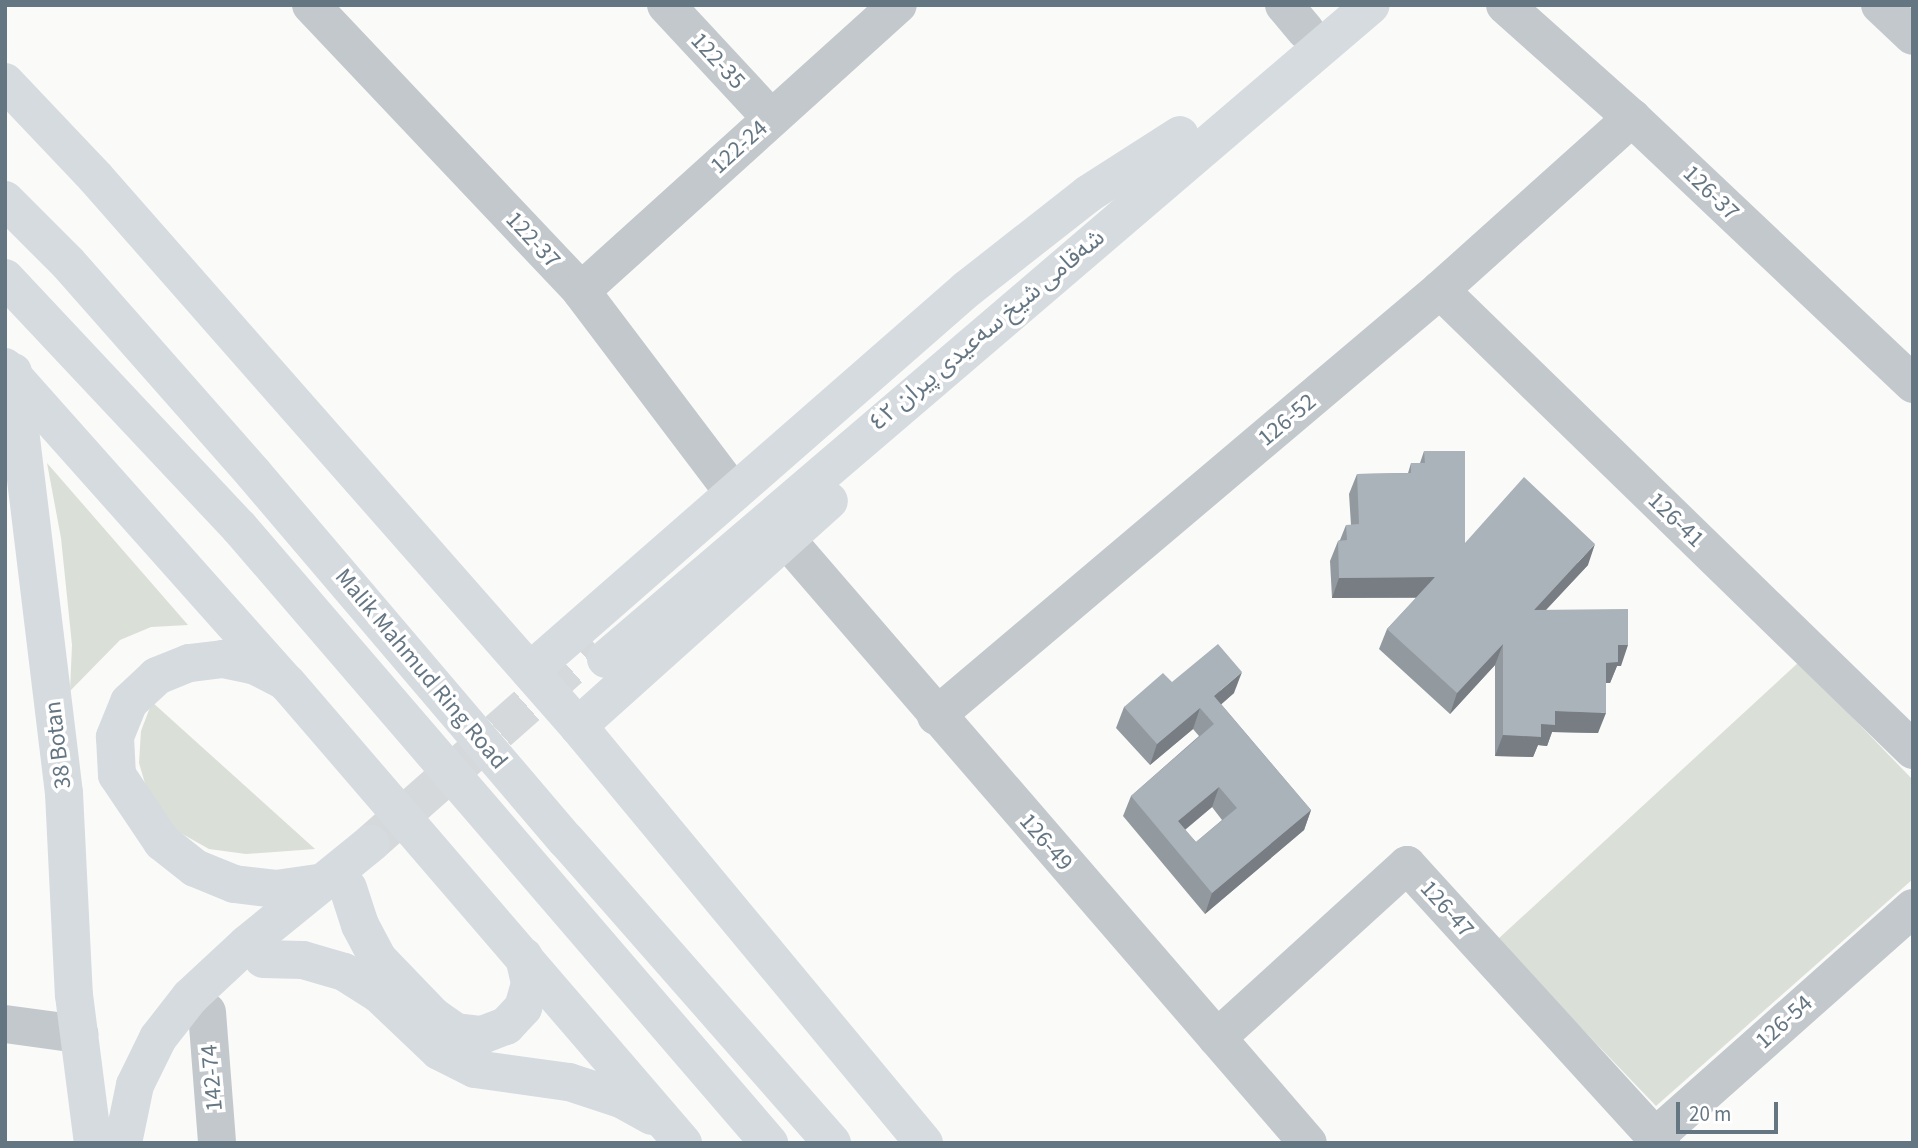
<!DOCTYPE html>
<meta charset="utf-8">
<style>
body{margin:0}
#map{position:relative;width:1918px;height:1148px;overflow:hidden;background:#fafaf8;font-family:"Source Sans 3","Noto Sans Arabic",sans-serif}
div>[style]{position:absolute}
.green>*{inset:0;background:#dadfd7}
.major-tunnel>*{height:38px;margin-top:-19px;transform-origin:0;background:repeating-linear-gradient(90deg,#d5d9db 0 38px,transparent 0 57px)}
.minor>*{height:38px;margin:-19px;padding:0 19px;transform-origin:19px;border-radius:19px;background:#c3c8cc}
.major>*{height:38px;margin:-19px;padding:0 19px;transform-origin:19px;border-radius:19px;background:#d6dbdf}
.highway>*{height:38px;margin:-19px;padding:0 19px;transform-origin:19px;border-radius:19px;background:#d6dbdf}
.wall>*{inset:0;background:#929a9f}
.shaded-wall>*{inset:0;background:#777d82}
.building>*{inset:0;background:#aab3b9}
span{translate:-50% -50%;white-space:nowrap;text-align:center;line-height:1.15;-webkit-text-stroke:7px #fff;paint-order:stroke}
.street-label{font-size:24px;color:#657683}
.frame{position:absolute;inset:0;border:7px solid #657683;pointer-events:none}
.scale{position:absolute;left:1676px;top:1102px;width:102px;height:32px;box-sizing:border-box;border:4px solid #657683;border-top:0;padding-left:9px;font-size:21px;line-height:24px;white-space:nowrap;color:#657683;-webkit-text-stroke:5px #fff;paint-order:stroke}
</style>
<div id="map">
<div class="green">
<div style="clip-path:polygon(47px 463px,188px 625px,151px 627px,120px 640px,70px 691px,72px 645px,61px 538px)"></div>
<div style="clip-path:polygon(1799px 662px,1913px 780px,1913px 879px,1656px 1106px,1497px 940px)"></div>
<div style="clip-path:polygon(152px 702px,315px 849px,246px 854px,209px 849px,170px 827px,150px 800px,139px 763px,141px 731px)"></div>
</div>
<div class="major-tunnel">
<div style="left:370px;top:844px;width:301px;rotate:-41.4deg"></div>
</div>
<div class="minor">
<div style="left:311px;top:5px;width:393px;rotate:46.6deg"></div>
<div style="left:581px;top:291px;width:252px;rotate:52.9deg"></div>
<div style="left:666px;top:5px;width:154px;rotate:47.1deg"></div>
<div style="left:1284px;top:5px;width:33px;rotate:50deg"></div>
<div style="left:1505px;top:5px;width:170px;rotate:41.7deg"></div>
<div style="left:1632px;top:118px;width:387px;rotate:43.4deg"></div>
<div style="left:1880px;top:5px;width:45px;rotate:43.2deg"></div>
<div style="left:1440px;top:290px;width:660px;rotate:44.2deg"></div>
<div style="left:581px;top:291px;width:427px;rotate:-42.1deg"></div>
<div style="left:786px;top:539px;width:798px;rotate:49.17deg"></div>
<div style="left:936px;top:716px;width:660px;rotate:-40.21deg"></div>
<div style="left:1440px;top:290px;width:258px;rotate:-41.9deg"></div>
<div style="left:207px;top:1012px;width:131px;rotate:85.6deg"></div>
<div style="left:5px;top:1024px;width:75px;rotate:7.7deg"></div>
<div style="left:1217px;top:1038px;width:257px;rotate:-42.3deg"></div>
<div style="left:1407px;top:865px;width:377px;rotate:47.6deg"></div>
<div style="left:1655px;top:1137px;width:345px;rotate:-41.6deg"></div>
</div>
<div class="major">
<div style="left:5px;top:82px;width:132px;rotate:46.5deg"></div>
<div style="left:96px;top:178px;width:730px;rotate:48.67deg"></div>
<div style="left:578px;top:726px;width:542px;rotate:50.32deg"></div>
<div style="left:5px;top:367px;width:424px;rotate:48.3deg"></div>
<div style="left:287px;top:683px;width:607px;rotate:49.28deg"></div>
<div style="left:13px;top:372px;width:424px;rotate:83.1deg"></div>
<div style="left:64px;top:793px;width:202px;rotate:87.2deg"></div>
<div style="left:74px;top:995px;width:149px;rotate:82.7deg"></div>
<div style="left:606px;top:659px;width:1006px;rotate:-40.53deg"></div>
<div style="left:530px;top:671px;width:580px;rotate:-41.16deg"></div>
<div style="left:967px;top:289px;width:154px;rotate:-38.1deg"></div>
<div style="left:1088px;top:194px;width:109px;rotate:-32.7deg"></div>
<div style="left:281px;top:679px;width:28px;rotate:-153deg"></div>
<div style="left:256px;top:666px;width:34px;rotate:-168deg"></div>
<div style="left:223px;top:659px;width:34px;rotate:173deg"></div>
<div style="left:189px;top:663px;width:35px;rotate:158deg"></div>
<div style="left:157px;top:676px;width:38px;rotate:137deg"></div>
<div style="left:129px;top:702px;width:38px;rotate:112deg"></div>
<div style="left:115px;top:737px;width:38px;rotate:87deg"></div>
<div style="left:117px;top:775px;width:81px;rotate:56.1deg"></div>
<div style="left:162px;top:842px;width:42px;rotate:38.2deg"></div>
<div style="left:195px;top:868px;width:42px;rotate:22.3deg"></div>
<div style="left:234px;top:884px;width:42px;rotate:6.8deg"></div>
<div style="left:276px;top:889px;width:42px;rotate:-8.1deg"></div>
<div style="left:578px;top:726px;width:337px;rotate:-41.9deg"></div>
<div style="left:348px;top:888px;width:39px;rotate:72deg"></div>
<div style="left:360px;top:925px;width:40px;rotate:62deg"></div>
<div style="left:379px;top:960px;width:78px;rotate:46deg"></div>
<div style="left:433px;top:1016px;width:28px;rotate:35deg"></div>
<div style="left:456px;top:1032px;width:26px;rotate:7deg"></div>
<div style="left:482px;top:1035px;width:26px;rotate:-21deg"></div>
<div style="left:506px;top:1026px;width:25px;rotate:-47deg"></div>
<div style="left:523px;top:1008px;width:26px;rotate:-74deg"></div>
<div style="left:530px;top:983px;width:27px;rotate:-103deg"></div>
<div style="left:263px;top:959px;width:40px;rotate:1.4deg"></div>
<div style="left:303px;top:960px;width:43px;rotate:16.3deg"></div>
<div style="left:344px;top:972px;width:41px;rotate:32.2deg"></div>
<div style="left:379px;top:994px;width:83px;rotate:43.5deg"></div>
<div style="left:439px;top:1051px;width:40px;rotate:26.6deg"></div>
<div style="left:475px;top:1069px;width:95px;rotate:7.9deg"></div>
<div style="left:569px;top:1082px;width:55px;rotate:18.1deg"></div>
<div style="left:621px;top:1099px;width:35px;rotate:29deg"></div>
<div style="left:123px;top:1143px;width:59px;rotate:-78.3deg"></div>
<div style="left:135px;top:1085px;width:52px;rotate:-63.9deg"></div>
<div style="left:158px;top:1038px;width:52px;rotate:-52deg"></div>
<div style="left:190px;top:997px;width:78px;rotate:-42.9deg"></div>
<div style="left:247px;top:944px;width:159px;rotate:-39.1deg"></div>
</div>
<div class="highway">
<div style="left:5px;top:200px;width:89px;rotate:45deg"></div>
<div style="left:68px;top:263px;width:281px;rotate:48.6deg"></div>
<div style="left:254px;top:474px;width:481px;rotate:49.6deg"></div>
<div style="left:566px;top:840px;width:403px;rotate:48.7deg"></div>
<div style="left:5px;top:278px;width:342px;rotate:46.8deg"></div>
<div style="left:239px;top:527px;width:813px;rotate:49.29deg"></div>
</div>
<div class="wall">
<div style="clip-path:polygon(1424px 451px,1465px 543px,1588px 565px,1546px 610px,1621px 666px,1617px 666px,1610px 683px,1606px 683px,1598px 733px,1552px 732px,1547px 746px,1538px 745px,1533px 757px,1495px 756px,1495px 665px,1450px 714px,1379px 649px,1387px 629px,1416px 598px,1332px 598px,1330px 561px,1338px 541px,1340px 540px,1346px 525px,1351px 525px,1349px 494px,1357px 474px,1408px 473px,1411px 463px,1420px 463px)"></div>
<div style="clip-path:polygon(evenodd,1172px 682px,1234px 693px,1221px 704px,1311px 810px,1304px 830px,1205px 914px,1123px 816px,1131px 796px,1199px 736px,1193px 729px,1150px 765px,1116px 728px,1124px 707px,1172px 682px,1212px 807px,1222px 820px,1196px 842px,1185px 830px,1212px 807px)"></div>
</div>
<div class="shaded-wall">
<div style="clip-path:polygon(1595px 544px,1588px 565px,1526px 631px,1534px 610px)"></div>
<div style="clip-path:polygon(1435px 577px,1427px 597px,1332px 598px,1339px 578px)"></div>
<div style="clip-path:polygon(1503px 644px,1495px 665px,1450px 714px,1457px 693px)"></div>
<div style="clip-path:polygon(1618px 645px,1628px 645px,1621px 666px,1617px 666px,1610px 683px,1598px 683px,1606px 663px)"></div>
<div style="clip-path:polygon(1242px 672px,1234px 693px,1207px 717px,1214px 696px)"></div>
<div style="clip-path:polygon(1200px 708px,1193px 729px,1150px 765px,1157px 744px)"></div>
<div style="clip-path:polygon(1555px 711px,1606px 713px,1598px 733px,1552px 732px,1547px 746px,1538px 745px,1533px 757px,1495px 756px,1503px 735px)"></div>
<div style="clip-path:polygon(1219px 787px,1212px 807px,1170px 842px,1178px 821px)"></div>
<div style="clip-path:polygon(1311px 810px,1304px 830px,1205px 914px,1212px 893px)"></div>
</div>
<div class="building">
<div style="clip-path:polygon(1424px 451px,1465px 451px,1465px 543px,1524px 477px,1595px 544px,1534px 610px,1628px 609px,1628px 645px,1618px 645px,1618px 662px,1606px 663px,1606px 713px,1555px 711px,1555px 725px,1541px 724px,1541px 737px,1503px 735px,1503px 644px,1457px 693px,1387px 629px,1435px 577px,1339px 578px,1338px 541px,1347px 540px,1346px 525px,1359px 524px,1357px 474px,1411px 473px,1411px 463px,1425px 463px)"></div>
<div style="clip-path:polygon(evenodd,1218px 644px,1242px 672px,1214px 696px,1311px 810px,1212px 893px,1131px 796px,1214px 724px,1200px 708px,1157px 744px,1124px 707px,1163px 673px,1172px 682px,1218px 644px,1219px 787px,1237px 808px,1196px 842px,1178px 821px,1219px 787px)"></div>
</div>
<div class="street-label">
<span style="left:718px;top:61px;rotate:47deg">122-35</span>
<span style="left:739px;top:147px;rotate:-42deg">122-24</span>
<span style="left:1711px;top:193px;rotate:44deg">126-37</span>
<span style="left:533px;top:240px;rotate:47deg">122-37</span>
<span style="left:987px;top:330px;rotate:-40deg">شەقامی شیخ سەعیدی پیران ٤٢</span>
<span style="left:1287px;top:420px;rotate:-40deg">126-52</span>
<span style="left:1676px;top:520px;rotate:44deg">126-41</span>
<span style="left:421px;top:669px;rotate:50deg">Malik Mahmud Ring Road</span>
<span style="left:58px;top:745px;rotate:-97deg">38 Botan</span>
<span style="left:1046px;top:842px;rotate:49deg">126-49</span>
<span style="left:1447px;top:909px;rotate:48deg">126-47</span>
<span style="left:1784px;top:1022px;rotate:-42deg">126-54</span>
<span style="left:212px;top:1078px;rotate:-95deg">142-74</span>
</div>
<div class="frame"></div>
<div class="scale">20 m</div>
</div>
